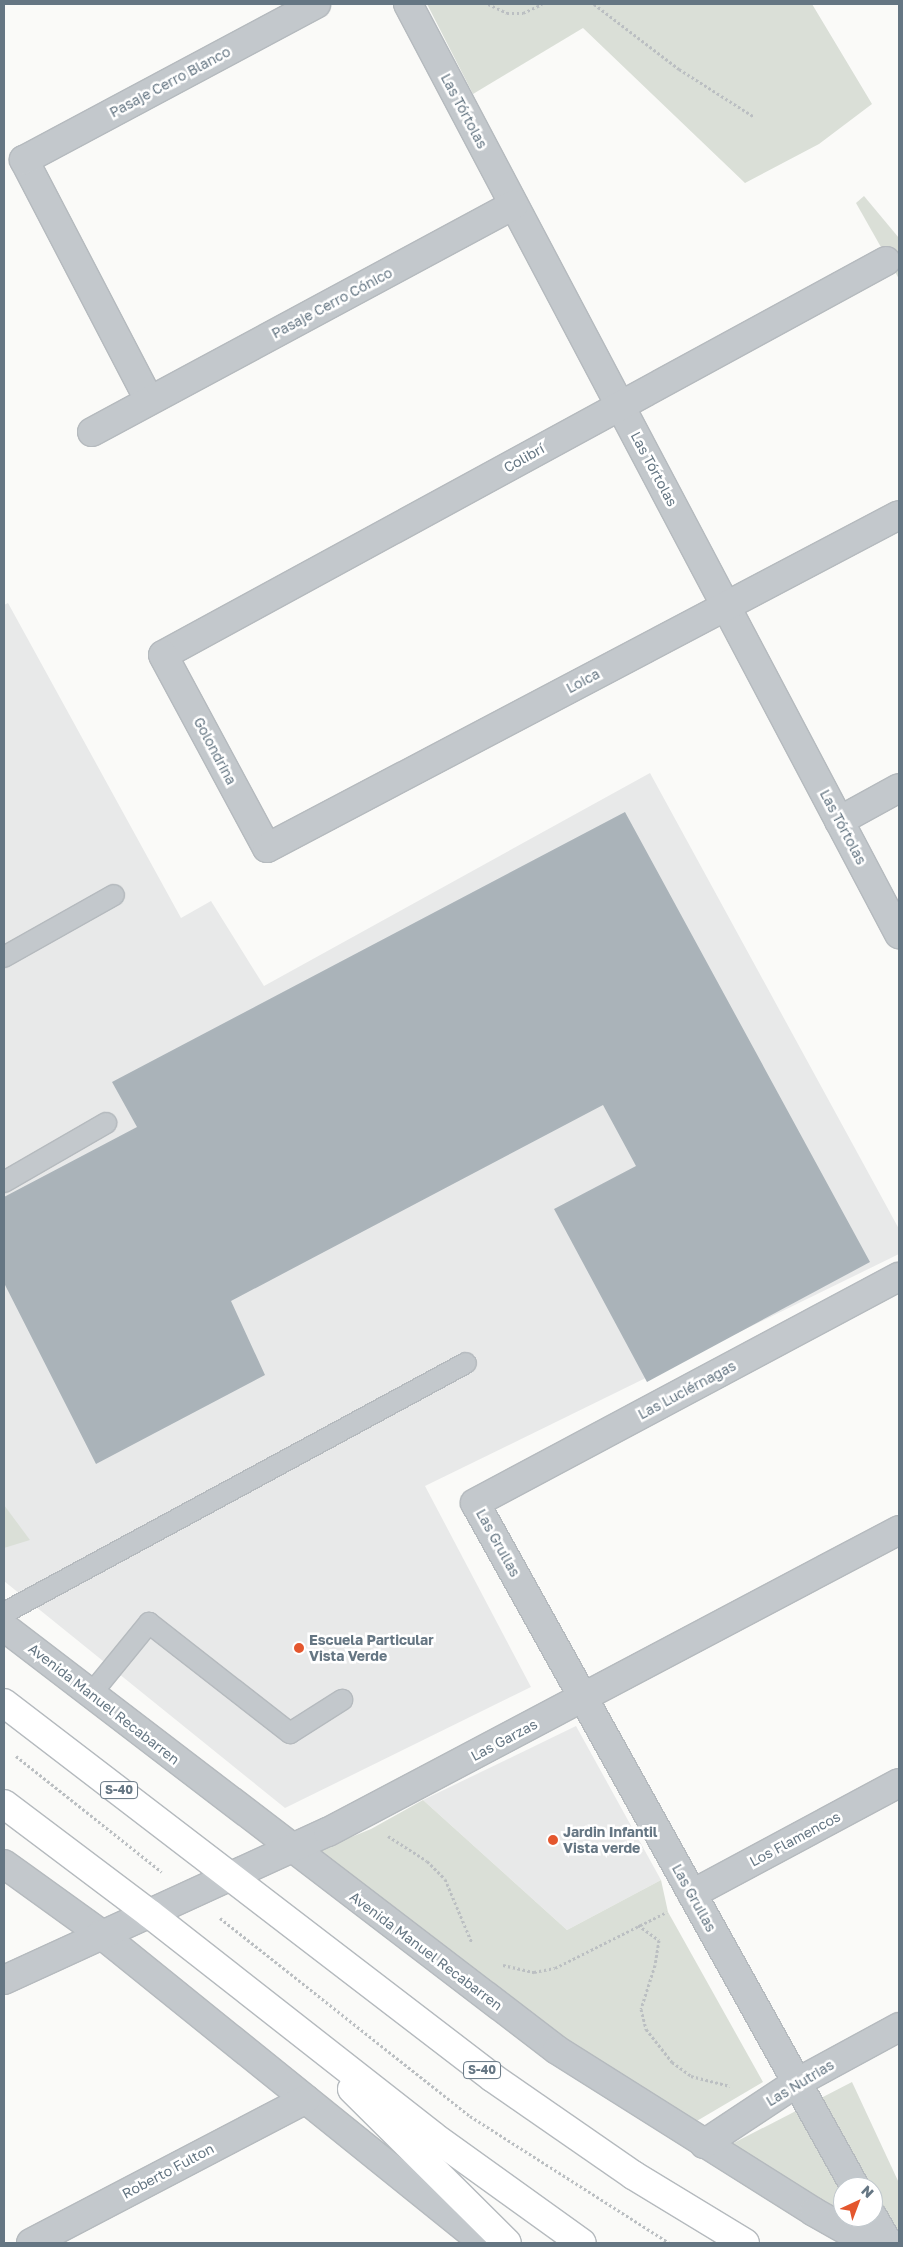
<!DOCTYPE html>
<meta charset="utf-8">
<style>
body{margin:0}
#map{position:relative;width:903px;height:2247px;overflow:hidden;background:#fafaf8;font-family:"Golos Text",sans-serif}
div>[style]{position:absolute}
.built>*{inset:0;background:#e8e9e9}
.green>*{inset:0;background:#dadfd7}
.building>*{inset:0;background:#aab3b9}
.path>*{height:3px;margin-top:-1.5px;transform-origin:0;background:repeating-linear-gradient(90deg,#bbbfc2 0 2.5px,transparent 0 5px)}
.roads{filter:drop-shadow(1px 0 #b5babe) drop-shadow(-1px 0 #b5babe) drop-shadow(0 1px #b5babe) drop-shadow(0 -1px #b5babe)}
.lane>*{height:20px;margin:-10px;padding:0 10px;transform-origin:10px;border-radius:10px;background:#c3c8cc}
.street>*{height:28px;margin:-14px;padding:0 14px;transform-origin:14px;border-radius:14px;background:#c3c8cc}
.primary>*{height:28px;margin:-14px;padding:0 14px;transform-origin:14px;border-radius:14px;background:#fff}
.dots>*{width:14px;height:14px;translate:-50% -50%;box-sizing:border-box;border:2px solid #fff;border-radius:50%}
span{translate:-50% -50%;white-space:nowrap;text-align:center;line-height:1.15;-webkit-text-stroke:5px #fff;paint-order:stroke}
.shield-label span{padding:1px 4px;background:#fff;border:1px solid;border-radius:4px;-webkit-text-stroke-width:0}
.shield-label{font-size:12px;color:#657683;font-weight:700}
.street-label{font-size:14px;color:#657683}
.poi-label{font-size:14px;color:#657683;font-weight:700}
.left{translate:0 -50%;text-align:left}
.frame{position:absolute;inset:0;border:5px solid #657683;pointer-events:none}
.north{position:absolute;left:833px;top:2177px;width:50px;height:50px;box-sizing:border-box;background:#fff;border:1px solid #c1c8cd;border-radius:50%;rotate:43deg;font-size:14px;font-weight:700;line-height:20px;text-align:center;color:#657683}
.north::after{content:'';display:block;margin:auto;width:18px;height:22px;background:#e4572e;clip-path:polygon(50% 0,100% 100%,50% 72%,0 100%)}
</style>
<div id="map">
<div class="built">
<div style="clip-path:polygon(8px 603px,181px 918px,211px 901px,264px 986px,650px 773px,899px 1229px,899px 1254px,425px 1486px,531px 1687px,285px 1808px,4px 1581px,4px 605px)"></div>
<div style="clip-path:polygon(576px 1726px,661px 1880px,567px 1930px,423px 1800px)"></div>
</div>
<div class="green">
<div style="clip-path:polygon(427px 4px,812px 4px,872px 104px,819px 144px,745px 183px,583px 28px,473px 94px)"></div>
<div style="clip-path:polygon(864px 196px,899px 238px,899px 279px,856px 203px)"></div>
<div style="clip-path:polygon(4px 1505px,30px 1540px,4px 1548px)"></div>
<div style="clip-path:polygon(423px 1800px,567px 1930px,661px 1880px,668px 1912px,763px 2082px,690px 2125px,527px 2015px,312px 1853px,371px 1829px)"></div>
<div style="clip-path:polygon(852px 2082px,899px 2183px,899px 2243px,844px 2217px,873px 2217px,873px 2187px,843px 2187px,843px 2216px,722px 2149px)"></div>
</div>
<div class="building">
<div style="clip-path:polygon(625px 812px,870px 1262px,647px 1382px,554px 1209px,636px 1166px,603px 1105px,231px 1301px,265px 1375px,96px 1464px,4px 1283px,4px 1197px,137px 1127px,112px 1082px)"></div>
</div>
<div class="path">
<div style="left:488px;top:4px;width:21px;rotate:25deg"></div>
<div style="left:507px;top:13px;width:16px"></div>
<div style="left:523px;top:13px;width:21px;rotate:-25deg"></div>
<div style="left:594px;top:4px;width:107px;rotate:37.4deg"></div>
<div style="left:679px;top:69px;width:88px;rotate:32.4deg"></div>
<div style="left:16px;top:1756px;width:186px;rotate:38.5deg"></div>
<div style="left:388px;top:1836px;width:46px;rotate:32.7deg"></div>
<div style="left:427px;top:1861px;width:25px;rotate:45deg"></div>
<div style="left:445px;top:1879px;width:69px;rotate:67.1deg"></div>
<div style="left:220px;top:1918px;width:319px;rotate:38.4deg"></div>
<div style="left:470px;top:2116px;width:236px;rotate:32.5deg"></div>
<div style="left:638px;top:1925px;width:26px;rotate:36deg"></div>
<div style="left:659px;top:1940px;width:25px;rotate:99deg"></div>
<div style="left:655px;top:1965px;width:46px;rotate:107.7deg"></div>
<div style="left:641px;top:2009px;width:21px;rotate:76deg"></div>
<div style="left:646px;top:2029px;width:42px;rotate:51.8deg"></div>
<div style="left:672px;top:2062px;width:24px;rotate:36deg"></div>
<div style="left:691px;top:2076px;width:40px;rotate:14.4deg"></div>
<div style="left:503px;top:1965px;width:32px;rotate:13deg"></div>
<div style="left:534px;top:1972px;width:21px;rotate:-11deg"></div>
<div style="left:555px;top:1968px;width:125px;rotate:-26.6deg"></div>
</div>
<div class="roads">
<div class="lane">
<div style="left:4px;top:957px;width:126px;rotate:-29.4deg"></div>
<div style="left:4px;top:1182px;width:118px;rotate:-30deg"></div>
<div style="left:4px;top:1613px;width:525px;rotate:-28.42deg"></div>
<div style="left:91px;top:1694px;width:92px;rotate:-50.8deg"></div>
<div style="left:149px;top:1623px;width:179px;rotate:38deg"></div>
<div style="left:290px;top:1733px;width:62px;rotate:-32.4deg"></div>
</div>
<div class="street">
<div style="left:408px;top:4px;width:1052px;rotate:62.17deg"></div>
<div style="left:886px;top:261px;width:823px;rotate:151.41deg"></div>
<div style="left:163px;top:655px;width:219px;rotate:61.7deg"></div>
<div style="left:267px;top:848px;width:714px;rotate:-27.78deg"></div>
<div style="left:149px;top:400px;width:271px;rotate:-117.5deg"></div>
<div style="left:24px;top:160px;width:331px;rotate:-28.1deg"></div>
<div style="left:92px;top:432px;width:479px;rotate:-28.3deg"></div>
<div style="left:839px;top:821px;width:68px;rotate:-28.8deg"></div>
<div style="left:4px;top:1627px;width:696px;rotate:37.41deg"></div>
<div style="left:557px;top:2050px;width:304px;rotate:32.2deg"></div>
<div style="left:814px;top:2212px;width:63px;rotate:29.4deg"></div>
<div style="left:4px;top:1864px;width:120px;rotate:35.8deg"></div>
<div style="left:101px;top:1934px;width:492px;rotate:38.9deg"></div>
<div style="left:692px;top:1894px;width:235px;rotate:-28.2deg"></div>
<div style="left:4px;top:1980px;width:356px;rotate:-24.6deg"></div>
<div style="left:328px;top:1832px;width:646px;rotate:-27.87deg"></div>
<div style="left:704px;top:2144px;width:110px;rotate:-33.5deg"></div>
<div style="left:796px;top:2083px;width:117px;rotate:-28.5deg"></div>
<div style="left:855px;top:2187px;width:782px;rotate:-119.05deg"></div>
<div style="left:475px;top:1503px;width:480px;rotate:-28.1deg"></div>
<div style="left:873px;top:2217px;width:30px;rotate:60deg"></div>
<div style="left:31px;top:2243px;width:310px;rotate:-27.6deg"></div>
</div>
<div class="primary">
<div style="left:4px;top:1703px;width:616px;rotate:37.48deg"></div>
<div style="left:493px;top:2078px;width:170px;rotate:34.7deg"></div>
<div style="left:633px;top:2175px;width:131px;rotate:31.3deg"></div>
<div style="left:4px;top:1804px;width:183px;rotate:37deg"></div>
<div style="left:150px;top:1914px;width:360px;rotate:38.1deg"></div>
<div style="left:433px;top:2136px;width:183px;rotate:35.7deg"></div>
<div style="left:352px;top:2089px;width:218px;rotate:44.8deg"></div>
</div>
</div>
<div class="dots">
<div style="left:299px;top:1648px;background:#e4572e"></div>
<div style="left:553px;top:1840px;background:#e4572e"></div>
</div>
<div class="shield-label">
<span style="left:119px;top:1790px">S-40</span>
<span style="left:482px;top:2070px">S-40</span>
</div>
<div class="street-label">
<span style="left:170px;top:82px;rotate:-28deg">Pasaje Cerro Blanco</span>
<span style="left:464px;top:111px;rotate:62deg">Las Tórtolas</span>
<span style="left:332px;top:303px;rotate:-28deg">Pasaje Cerro Cónico</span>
<span style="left:524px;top:458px;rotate:-29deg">Colibrí</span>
<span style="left:654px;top:469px;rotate:62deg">Las Tórtolas</span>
<span style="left:583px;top:681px;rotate:-28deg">Loica</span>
<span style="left:215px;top:751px;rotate:62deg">Golondrina</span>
<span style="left:843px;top:827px;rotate:62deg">Las Tórtolas</span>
<span style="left:687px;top:1390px;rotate:-28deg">Las Luciérnagas</span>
<span style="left:498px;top:1543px;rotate:61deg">Las Grullas</span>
<span style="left:104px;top:1704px;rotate:38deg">Avenida Manuel Recabarren</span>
<span style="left:504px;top:1740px;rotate:-28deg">Las Garzas</span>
<span style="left:795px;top:1839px;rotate:-28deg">Los Flamencos</span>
<span style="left:694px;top:1898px;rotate:61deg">Las Grullas</span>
<span style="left:426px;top:1951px;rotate:37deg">Avenida Manuel Recabarren</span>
<span style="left:800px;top:2083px;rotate:-31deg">Las Nutrias</span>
<span style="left:168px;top:2171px;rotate:-28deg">Roberto Fulton</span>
</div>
<div class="poi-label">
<span class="left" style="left:309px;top:1648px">Escuela Particular<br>Vista Verde</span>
<span class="left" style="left:563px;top:1840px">Jardin Infantil<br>Vista verde</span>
</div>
<div class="frame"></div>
<div class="north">N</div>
</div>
